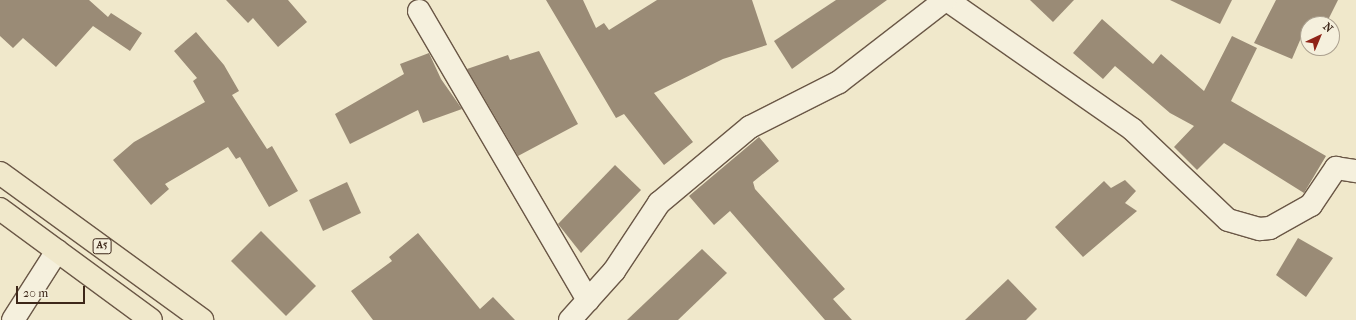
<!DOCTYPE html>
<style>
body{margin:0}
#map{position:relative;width:1356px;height:320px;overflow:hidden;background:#f0e8cb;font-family:"IM FELL French Canon",serif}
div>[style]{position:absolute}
.building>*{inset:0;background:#9a8b76}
.roads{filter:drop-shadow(1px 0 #6a5746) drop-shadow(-1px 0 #6a5746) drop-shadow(0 1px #6a5746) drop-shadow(0 -1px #6a5746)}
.street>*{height:22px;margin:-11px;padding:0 11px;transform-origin:11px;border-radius:11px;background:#f5f0dd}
.highway>*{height:22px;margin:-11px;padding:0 11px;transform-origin:11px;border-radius:11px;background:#f0e8cb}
span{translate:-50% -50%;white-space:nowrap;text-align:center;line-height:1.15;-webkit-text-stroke:3px #f5f0dd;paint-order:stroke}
.shield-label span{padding:1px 3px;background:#f5f0dd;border:1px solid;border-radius:3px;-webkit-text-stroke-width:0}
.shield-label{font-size:10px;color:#3d2719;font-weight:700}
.north{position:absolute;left:1300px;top:16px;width:40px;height:40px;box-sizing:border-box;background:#f5f0dd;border:1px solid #aba08f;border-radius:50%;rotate:44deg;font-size:11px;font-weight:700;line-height:16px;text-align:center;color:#3d2719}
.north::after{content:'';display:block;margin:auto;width:14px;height:18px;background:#8f2418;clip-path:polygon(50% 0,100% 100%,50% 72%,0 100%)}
.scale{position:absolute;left:16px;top:286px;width:69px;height:18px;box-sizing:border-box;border:2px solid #3d2719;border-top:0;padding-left:5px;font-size:12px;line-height:14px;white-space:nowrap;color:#3d2719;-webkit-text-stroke:3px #f5f0dd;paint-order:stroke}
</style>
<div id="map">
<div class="building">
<div style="clip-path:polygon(0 0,89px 0,108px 17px,111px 13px,142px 33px,130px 51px,93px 26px,56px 67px,23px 38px,13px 48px,0 36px)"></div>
<div style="clip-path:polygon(226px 0,288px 0,307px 22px,278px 47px,253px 18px,248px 23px)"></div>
<div style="clip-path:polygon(546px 0,583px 0,596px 28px,604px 23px,609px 30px,657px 0,752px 0,767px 45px,723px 59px,654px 93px,693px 142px,664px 165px,624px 114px,616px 118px)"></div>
<div style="clip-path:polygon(836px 0,887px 0,792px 69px,774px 41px)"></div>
<div style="clip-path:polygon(1030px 0,1074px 0,1053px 22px)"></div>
<div style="clip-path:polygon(1170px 0,1232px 0,1220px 24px)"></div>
<div style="clip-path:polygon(1276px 0,1338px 0,1326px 24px,1308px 24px,1308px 42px,1301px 38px,1292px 59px,1254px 43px)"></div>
<div style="clip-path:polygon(1102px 19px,1153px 64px,1161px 54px,1204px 91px,1232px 36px,1257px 48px,1231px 101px,1326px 156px,1304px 193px,1224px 143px,1197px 170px,1174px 147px,1194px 126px,1170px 113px,1115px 66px,1103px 79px,1073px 53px)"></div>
<div style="clip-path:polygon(196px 32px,224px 65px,239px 91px,232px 95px,267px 149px,272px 146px,298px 191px,269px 207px,240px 157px,236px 159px,228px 147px,165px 184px,169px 189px,151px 205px,113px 160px,134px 142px,205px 102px,193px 81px,197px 78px,174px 51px)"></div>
<div style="clip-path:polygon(539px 51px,578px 124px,518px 156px,467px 69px,508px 55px,510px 60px)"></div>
<div style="clip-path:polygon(429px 53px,441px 79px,462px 109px,423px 123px,418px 110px,350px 144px,335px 114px,404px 74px,400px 64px)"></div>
<div style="clip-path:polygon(759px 137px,779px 161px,753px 182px,755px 189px,845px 289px,833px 299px,852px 320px,825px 320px,730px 211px,714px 225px,689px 196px)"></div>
<div style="clip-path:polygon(615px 165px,641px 190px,581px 253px,558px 224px)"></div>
<div style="clip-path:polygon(1125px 180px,1136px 191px,1125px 203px,1137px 211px,1083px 257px,1055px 227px,1104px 181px,1111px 188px)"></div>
<div style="clip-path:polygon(347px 182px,361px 213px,323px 231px,309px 200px)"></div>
<div style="clip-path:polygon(261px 231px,316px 286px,286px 316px,231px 261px)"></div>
<div style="clip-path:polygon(418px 233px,480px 309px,493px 297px,515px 320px,373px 320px,351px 291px,392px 261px,389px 257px)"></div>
<div style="clip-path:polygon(1298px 238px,1333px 258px,1306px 297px,1276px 275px)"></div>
<div style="clip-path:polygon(702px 249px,727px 273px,678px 320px,627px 320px)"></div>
<div style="clip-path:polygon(1008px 279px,1037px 309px,1026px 320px,965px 320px)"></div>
</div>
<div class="roads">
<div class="street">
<div style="left:947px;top:0;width:226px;rotate:34.9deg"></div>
<div style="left:1132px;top:129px;width:132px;rotate:43.5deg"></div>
<div style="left:1228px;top:220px;width:33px;rotate:16deg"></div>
<div style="left:1260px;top:229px;width:10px;rotate:-6deg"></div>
<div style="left:1270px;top:228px;width:47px;rotate:-29.3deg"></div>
<div style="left:1311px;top:205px;width:45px;rotate:-56deg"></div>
<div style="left:1336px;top:168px;width:20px;rotate:9deg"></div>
<div style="left:419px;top:11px;width:335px;rotate:59.7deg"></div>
<div style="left:13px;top:320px;width:82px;rotate:-57.5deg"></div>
<div style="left:570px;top:320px;width:66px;rotate:-48.1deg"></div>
<div style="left:614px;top:271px;width:82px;rotate:-56.5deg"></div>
<div style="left:659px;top:203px;width:119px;rotate:-39.9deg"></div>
<div style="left:750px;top:127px;width:100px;rotate:-26.8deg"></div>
<div style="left:839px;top:82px;width:134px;rotate:-37.7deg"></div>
</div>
<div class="highway">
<div style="left:0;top:173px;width:250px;rotate:36deg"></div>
<div style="left:0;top:209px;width:187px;rotate:36.3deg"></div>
</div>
</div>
<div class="shield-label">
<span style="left:102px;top:246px">A5</span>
</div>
<div class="north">N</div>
<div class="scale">20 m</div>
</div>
